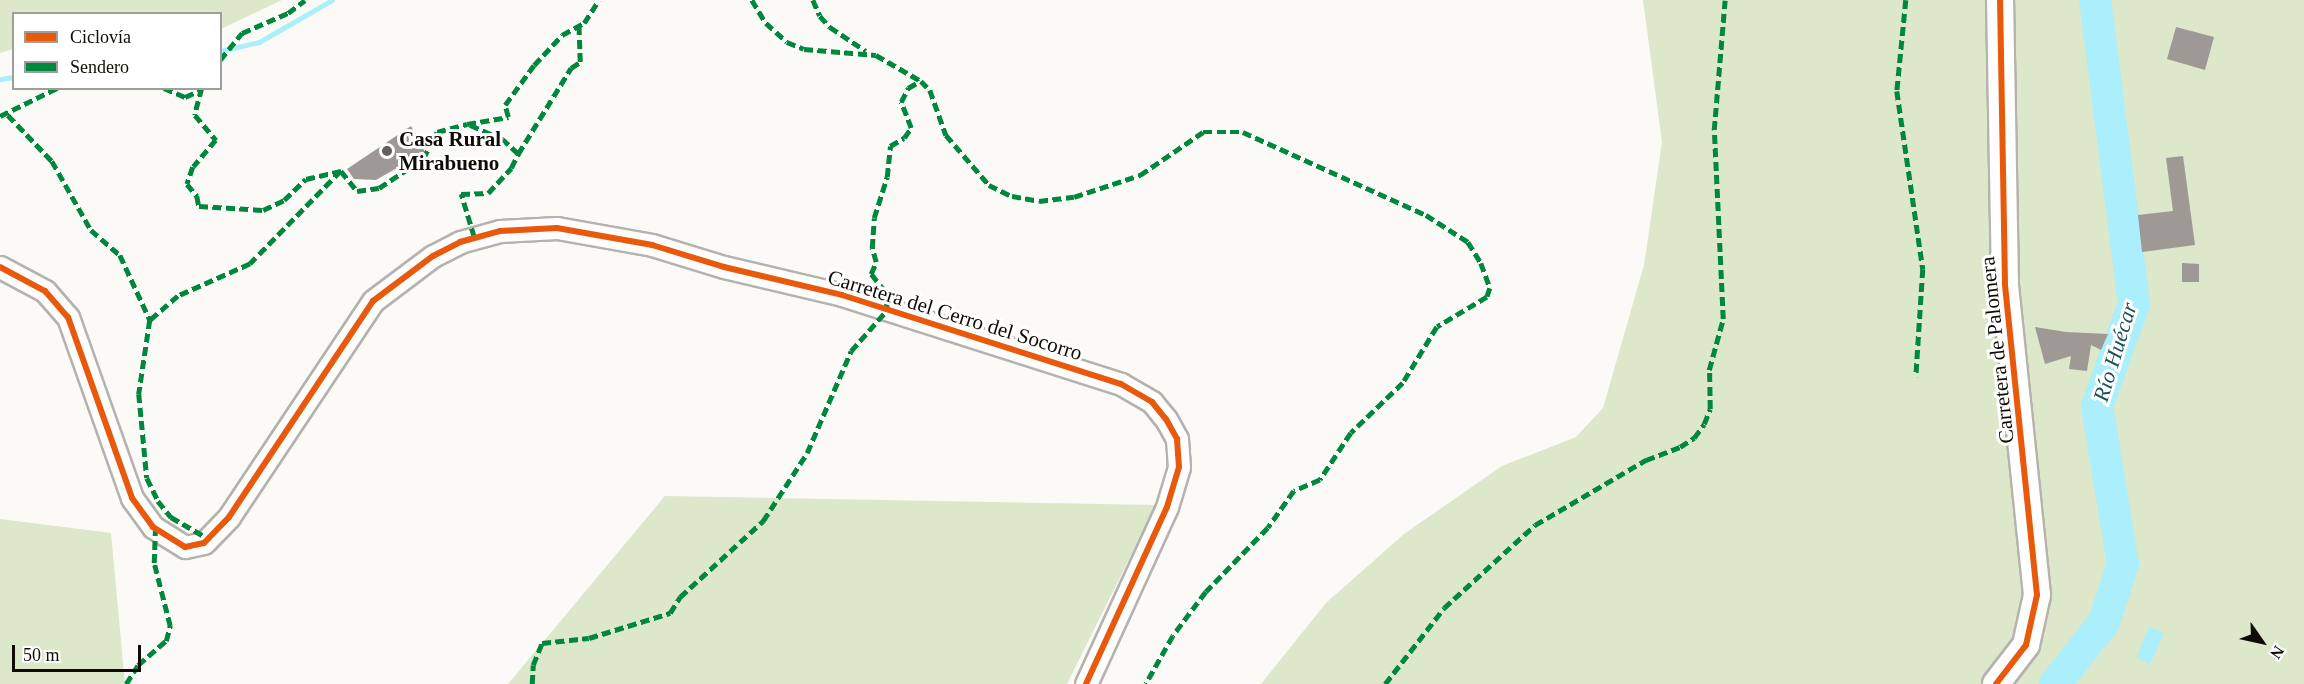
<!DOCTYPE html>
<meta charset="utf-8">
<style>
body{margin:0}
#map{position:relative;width:2304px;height:684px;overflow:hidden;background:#fcfaf7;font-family:Georgia,serif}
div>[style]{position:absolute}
.green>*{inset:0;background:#dde7c9}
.water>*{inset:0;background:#aceffc}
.stream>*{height:5px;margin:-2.5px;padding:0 2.5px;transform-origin:2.5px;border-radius:2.5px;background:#aceffc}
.river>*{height:32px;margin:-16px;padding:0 16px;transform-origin:16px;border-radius:16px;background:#aceffc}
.building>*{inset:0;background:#9e9995}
.roads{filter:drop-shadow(2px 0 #b6b2ad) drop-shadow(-2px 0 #b6b2ad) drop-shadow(0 2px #b6b2ad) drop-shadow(0 -2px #b6b2ad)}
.minor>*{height:21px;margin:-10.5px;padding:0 10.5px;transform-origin:10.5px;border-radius:10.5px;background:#fffefe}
.tertiary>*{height:26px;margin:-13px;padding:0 13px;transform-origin:13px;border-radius:13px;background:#fffefe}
.quiet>*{height:4.5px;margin-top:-2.25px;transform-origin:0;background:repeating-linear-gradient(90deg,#00873e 0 9px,transparent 0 13.5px)}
.cycleway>*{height:6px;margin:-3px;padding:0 3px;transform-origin:3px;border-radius:3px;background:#e8590c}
.dots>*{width:16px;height:16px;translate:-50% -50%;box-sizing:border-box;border:3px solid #fff;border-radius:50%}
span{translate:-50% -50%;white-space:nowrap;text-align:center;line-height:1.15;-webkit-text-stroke:6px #fff;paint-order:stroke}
.poi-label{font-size:21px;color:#100c05;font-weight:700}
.left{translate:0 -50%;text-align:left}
.street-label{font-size:21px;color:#100c05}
.water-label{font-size:22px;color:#18505b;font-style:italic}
.legend{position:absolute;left:12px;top:12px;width:210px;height:78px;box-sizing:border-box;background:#fff;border:2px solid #9f9e9b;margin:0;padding:8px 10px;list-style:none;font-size:18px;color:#100c05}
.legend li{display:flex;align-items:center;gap:12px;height:30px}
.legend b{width:30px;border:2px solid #9f9e9b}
.north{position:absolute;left:2232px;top:612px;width:60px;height:60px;-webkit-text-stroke:4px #fff;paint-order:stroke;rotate:124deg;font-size:16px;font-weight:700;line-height:24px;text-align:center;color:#100c05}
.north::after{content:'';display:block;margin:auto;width:21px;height:27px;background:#100c05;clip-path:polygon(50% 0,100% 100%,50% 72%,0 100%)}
.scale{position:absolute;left:12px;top:645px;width:129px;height:27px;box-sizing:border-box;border:3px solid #100c05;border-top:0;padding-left:8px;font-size:18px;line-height:21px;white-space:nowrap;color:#100c05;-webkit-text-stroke:4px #fff;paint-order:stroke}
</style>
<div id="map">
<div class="green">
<div style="clip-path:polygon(0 0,282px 0,221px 29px,220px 14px,14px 14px,13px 49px,0 53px)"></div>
<div style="clip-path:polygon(1643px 0,2304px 0,2304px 684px,1261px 684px,1326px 603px,1404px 534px,1502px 466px,1576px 437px,1603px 408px,1644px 265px,1662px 142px)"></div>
<div style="clip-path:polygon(665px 496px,1156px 505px,1067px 684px,508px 684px)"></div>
<div style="clip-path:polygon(0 519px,111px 533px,125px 684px,0 684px)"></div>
</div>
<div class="water">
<div style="clip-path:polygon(2149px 627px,2164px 633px,2150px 664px,2136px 658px)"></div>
</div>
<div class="stream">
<div style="left:220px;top:51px;width:40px;rotate:-13deg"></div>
<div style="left:259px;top:42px;width:84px;rotate:-29.9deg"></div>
<div style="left:0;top:79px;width:14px;rotate:-8deg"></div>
</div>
<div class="river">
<div style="left:2055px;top:684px;width:79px;rotate:-51.7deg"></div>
<div style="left:2104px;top:622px;width:61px;rotate:-71.9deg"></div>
<div style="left:2123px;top:564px;width:160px;rotate:-99.3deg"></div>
<div style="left:2097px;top:406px;width:109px;rotate:-70.1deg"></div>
<div style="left:2134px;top:304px;width:306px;rotate:-97.3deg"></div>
</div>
<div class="building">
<div style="clip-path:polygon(2176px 27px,2214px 37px,2205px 70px,2167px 59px)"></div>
<div style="clip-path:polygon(411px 126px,425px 152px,376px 180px,354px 179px,347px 169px)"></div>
<div style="clip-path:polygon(2183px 156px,2195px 245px,2142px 252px,2138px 215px,2173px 211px,2166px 158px)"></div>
<div style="clip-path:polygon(2182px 263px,2199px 264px,2199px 282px,2182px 282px)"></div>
<div style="clip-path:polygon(2035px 327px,2066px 332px,2108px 334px,2101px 350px,2091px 345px,2087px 371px,2069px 369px,2071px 356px,2045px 364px)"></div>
</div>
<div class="roads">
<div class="minor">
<div style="left:0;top:267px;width:51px;rotate:28.1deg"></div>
<div style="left:45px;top:291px;width:35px;rotate:49deg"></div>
<div style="left:68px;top:317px;width:192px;rotate:70.5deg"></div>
<div style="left:132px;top:498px;width:36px;rotate:54deg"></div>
<div style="left:153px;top:527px;width:38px;rotate:32deg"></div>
<div style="left:185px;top:547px;width:19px;rotate:-12deg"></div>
<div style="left:204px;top:543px;width:36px;rotate:-46deg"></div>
<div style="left:229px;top:517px;width:260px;rotate:-56.3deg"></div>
<div style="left:373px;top:301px;width:75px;rotate:-36.9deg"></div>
<div style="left:433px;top:256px;width:30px;rotate:-27deg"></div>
<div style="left:460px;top:242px;width:41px;rotate:-15.4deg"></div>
<div style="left:500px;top:231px;width:57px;rotate:-3deg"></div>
<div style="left:557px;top:228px;width:97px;rotate:10.1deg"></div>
<div style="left:652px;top:245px;width:75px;rotate:17deg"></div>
<div style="left:724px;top:267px;width:121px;rotate:13.3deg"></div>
<div style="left:842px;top:295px;width:293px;rotate:17.7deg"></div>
<div style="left:1121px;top:384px;width:36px;rotate:30deg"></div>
<div style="left:1152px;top:402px;width:22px;rotate:51deg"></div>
<div style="left:1166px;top:419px;width:23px;rotate:61deg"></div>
<div style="left:1177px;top:439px;width:28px;rotate:86deg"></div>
<div style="left:1179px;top:467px;width:42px;rotate:106.7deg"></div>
<div style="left:1167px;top:507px;width:195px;rotate:114.6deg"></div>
</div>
<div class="tertiary">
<div style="left:1996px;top:684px;width:49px;rotate:-52.4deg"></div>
<div style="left:2026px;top:645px;width:51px;rotate:-77.6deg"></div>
<div style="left:2037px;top:595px;width:313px;rotate:-95.9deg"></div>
<div style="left:2005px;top:284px;width:284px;rotate:-91deg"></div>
</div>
</div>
<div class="quiet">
<div style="left:752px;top:0;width:27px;rotate:59deg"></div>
<div style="left:766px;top:23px;width:28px;rotate:42deg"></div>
<div style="left:787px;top:42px;width:18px;rotate:22deg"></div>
<div style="left:804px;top:49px;width:72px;rotate:4.8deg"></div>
<div style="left:876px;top:55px;width:52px;rotate:30deg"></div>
<div style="left:921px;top:81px;width:13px;rotate:45deg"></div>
<div style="left:930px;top:90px;width:48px;rotate:70.4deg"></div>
<div style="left:946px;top:135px;width:66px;rotate:49.3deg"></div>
<div style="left:989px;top:185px;width:25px;rotate:26deg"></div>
<div style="left:1012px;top:196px;width:27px;rotate:10deg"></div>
<div style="left:1039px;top:201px;width:35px;rotate:-7deg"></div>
<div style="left:1074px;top:197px;width:70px;rotate:-18.4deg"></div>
<div style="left:1140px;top:175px;width:76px;rotate:-34.3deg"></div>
<div style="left:1203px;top:132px;width:40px"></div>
<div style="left:1243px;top:132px;width:201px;rotate:24.4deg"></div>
<div style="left:1426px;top:215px;width:50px;rotate:32.7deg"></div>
<div style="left:1468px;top:242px;width:25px;rotate:58deg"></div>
<div style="left:1481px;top:263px;width:27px;rotate:70deg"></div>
<div style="left:1490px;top:288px;width:9px;rotate:108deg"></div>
<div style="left:1487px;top:297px;width:58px;rotate:149deg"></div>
<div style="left:1437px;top:327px;width:66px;rotate:121.3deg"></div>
<div style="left:1403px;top:383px;width:72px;rotate:136.1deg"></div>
<div style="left:1351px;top:433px;width:56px;rotate:123.4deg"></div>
<div style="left:1320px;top:480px;width:28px;rotate:157deg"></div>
<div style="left:1294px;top:491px;width:45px;rotate:125.1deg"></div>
<div style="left:1268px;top:528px;width:89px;rotate:134.1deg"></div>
<div style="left:1206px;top:592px;width:55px;rotate:126.9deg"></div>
<div style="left:1173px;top:636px;width:55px;rotate:119.4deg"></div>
<div style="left:813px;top:0;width:17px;rotate:66deg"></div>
<div style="left:820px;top:16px;width:15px;rotate:48deg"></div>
<div style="left:830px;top:27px;width:43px;rotate:33.7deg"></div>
<div style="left:1906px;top:0;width:91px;rotate:95.6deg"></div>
<div style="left:1897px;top:91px;width:180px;rotate:81.7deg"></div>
<div style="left:1923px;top:269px;width:108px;rotate:93.7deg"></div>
<div style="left:220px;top:60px;width:35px;rotate:-51deg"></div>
<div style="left:242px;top:33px;width:50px;rotate:-23.5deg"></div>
<div style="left:288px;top:13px;width:21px;rotate:-37deg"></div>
<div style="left:164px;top:88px;width:23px;rotate:23deg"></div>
<div style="left:185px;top:97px;width:17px;rotate:-24deg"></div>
<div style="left:202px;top:88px;width:28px;rotate:105deg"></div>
<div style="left:195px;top:115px;width:33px;rotate:50deg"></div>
<div style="left:216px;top:140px;width:35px;rotate:130deg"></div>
<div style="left:193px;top:167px;width:18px;rotate:109deg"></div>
<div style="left:187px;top:184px;width:16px;rotate:50deg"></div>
<div style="left:197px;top:196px;width:10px;rotate:79deg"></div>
<div style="left:199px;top:206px;width:64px;rotate:3.6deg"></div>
<div style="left:263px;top:210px;width:23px;rotate:-25deg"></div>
<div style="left:284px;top:200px;width:30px;rotate:-44deg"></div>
<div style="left:306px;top:179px;width:36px;rotate:-13deg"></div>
<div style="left:341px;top:171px;width:130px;rotate:134.4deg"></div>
<div style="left:250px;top:264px;width:79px;rotate:156deg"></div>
<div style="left:178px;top:296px;width:37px;rotate:139deg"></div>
<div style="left:150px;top:320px;width:75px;rotate:98.5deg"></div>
<div style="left:139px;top:394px;width:84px;rotate:84.6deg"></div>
<div style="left:147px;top:478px;width:25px;rotate:64deg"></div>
<div style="left:158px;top:501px;width:21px;rotate:51deg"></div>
<div style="left:171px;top:517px;width:44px;rotate:30.1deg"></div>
<div style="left:8px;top:115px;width:64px;rotate:46.3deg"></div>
<div style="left:52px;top:161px;width:79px;rotate:60.5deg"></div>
<div style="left:91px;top:230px;width:38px;rotate:41deg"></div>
<div style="left:120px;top:255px;width:72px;rotate:65.2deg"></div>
<div style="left:0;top:116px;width:64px;rotate:-26.2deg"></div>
<div style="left:518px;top:154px;width:101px;rotate:-58.4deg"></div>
<div style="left:571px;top:68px;width:11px;rotate:-34deg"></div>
<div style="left:580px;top:62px;width:35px;rotate:-92deg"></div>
<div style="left:341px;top:171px;width:26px;rotate:51deg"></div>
<div style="left:357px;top:191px;width:22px;rotate:-8deg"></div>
<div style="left:379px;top:188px;width:53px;rotate:-33.4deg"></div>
<div style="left:423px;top:159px;width:30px;rotate:-63deg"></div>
<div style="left:437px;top:132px;width:31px;rotate:-15deg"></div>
<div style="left:474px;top:237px;width:45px;rotate:-106.8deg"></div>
<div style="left:461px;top:194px;width:27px;rotate:-2deg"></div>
<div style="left:488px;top:193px;width:34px;rotate:-47deg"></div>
<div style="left:511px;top:168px;width:16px;rotate:-63deg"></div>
<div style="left:518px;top:154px;width:21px;rotate:-137deg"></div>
<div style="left:503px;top:140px;width:39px;rotate:-156deg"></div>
<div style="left:467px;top:124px;width:42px;rotate:-9.7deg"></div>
<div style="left:508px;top:117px;width:12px;rotate:-104deg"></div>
<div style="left:505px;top:105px;width:49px;rotate:-54.1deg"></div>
<div style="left:534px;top:65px;width:41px;rotate:-47deg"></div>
<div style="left:562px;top:35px;width:25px;rotate:-29deg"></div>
<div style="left:584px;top:23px;width:27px;rotate:-57deg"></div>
<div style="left:126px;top:684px;width:22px;rotate:-58deg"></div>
<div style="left:138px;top:665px;width:37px;rotate:-41deg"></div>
<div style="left:166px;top:641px;width:16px;rotate:-75deg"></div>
<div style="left:170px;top:626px;width:65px;rotate:-104.3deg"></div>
<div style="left:154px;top:563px;width:33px;rotate:-88deg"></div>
<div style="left:532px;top:684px;width:19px;rotate:-87deg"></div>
<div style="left:533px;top:665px;width:24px;rotate:-68deg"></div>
<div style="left:542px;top:643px;width:47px;rotate:-6.1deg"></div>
<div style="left:589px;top:638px;width:85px;rotate:-17.2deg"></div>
<div style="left:670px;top:613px;width:19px;rotate:-58deg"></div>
<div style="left:680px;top:597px;width:113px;rotate:-42.5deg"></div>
<div style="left:763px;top:521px;width:81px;rotate:-57.1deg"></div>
<div style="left:807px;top:453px;width:111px;rotate:-66.7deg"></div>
<div style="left:851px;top:351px;width:55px;rotate:-48.7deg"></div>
<div style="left:887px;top:310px;width:18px;rotate:-96deg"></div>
<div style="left:885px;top:292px;width:23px;rotate:-128deg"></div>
<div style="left:871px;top:274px;width:13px;rotate:-67deg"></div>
<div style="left:876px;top:262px;width:15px;rotate:-106deg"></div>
<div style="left:872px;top:248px;width:30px;rotate:-86deg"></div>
<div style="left:874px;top:218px;width:43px;rotate:-72.4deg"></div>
<div style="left:887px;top:177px;width:31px;rotate:-84deg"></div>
<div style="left:890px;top:146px;width:16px;rotate:-30deg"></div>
<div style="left:904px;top:138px;width:12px;rotate:-55deg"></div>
<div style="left:911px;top:128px;width:28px;rotate:-111deg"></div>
<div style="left:901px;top:102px;width:16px;rotate:-63deg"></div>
<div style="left:908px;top:88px;width:14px;rotate:-30deg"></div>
<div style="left:1385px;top:684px;width:96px;rotate:-52.2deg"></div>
<div style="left:1444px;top:608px;width:123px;rotate:-42.4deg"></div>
<div style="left:1535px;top:525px;width:129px;rotate:-30.4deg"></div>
<div style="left:1646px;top:460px;width:36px;rotate:-21deg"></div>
<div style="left:1680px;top:447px;width:17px;rotate:-33deg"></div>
<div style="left:1694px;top:438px;width:17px;rotate:-54deg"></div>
<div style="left:1704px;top:424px;width:16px;rotate:-68deg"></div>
<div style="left:1710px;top:409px;width:39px;rotate:-91deg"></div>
<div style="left:1709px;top:370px;width:53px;rotate:-74.6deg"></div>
<div style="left:1723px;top:319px;width:189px;rotate:-92.7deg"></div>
<div style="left:1714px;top:130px;width:130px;rotate:-85.2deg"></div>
</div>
<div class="cycleway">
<div style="left:0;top:267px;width:51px;rotate:28.1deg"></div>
<div style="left:45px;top:291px;width:35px;rotate:49deg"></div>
<div style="left:68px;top:317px;width:192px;rotate:70.5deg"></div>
<div style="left:132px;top:498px;width:36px;rotate:54deg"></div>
<div style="left:153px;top:527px;width:38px;rotate:32deg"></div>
<div style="left:185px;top:547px;width:19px;rotate:-12deg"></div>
<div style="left:204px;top:543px;width:36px;rotate:-46deg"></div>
<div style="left:229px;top:517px;width:260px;rotate:-56.3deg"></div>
<div style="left:373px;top:301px;width:75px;rotate:-36.9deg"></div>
<div style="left:433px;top:256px;width:30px;rotate:-27deg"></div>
<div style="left:460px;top:242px;width:41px;rotate:-15.4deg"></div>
<div style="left:500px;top:231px;width:57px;rotate:-3deg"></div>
<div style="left:557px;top:228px;width:97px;rotate:10.1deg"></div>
<div style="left:652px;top:245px;width:75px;rotate:17deg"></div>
<div style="left:724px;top:267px;width:121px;rotate:13.3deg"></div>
<div style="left:842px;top:295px;width:293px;rotate:17.7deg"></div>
<div style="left:1121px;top:384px;width:36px;rotate:30deg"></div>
<div style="left:1152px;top:402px;width:22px;rotate:51deg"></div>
<div style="left:1166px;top:419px;width:23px;rotate:61deg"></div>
<div style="left:1177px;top:439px;width:28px;rotate:86deg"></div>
<div style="left:1179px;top:467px;width:42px;rotate:106.7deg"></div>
<div style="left:1167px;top:507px;width:195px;rotate:114.6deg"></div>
<div style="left:1996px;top:684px;width:49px;rotate:-52.4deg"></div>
<div style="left:2026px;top:645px;width:51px;rotate:-77.6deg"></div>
<div style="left:2037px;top:595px;width:313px;rotate:-95.9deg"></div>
<div style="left:2005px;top:284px;width:284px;rotate:-91deg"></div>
</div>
<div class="dots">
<div style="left:387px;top:151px;background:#635f5a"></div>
</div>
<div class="poi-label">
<span class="left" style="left:399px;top:151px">Casa Rural<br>Mirabueno</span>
</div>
<div class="street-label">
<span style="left:955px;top:315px;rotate:17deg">Carretera del Cerro del Socorro</span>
<span style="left:1997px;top:350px;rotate:-96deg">Carretera de Palomera</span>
</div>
<div class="water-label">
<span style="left:2115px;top:352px;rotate:-73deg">Río Huécar</span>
</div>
<ul class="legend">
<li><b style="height:8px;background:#e8590c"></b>Ciclovía</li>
<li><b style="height:8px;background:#00873e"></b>Sendero</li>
</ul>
<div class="north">N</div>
<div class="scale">50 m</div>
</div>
